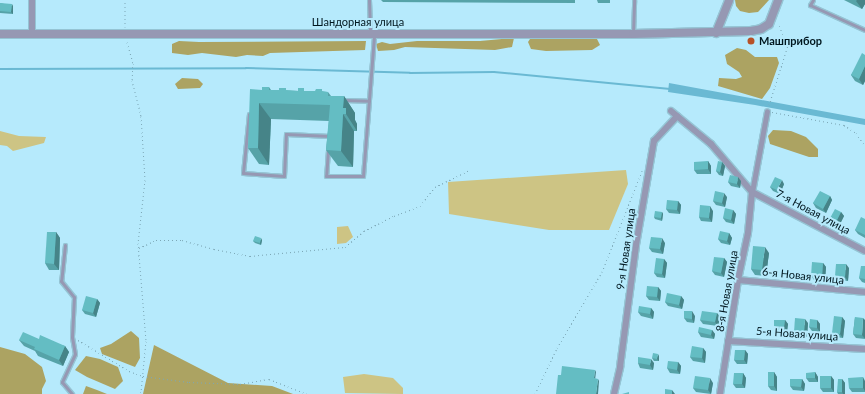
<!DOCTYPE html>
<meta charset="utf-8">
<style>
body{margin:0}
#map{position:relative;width:865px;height:394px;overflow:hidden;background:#b6eafc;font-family:Lato,sans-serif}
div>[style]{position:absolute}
.green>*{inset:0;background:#cdc484}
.forest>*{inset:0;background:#aca362}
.water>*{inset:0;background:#6ab9d3}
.stream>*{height:2px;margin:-1px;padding:0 1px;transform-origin:1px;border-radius:1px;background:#6ab9d3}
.path>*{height:1px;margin-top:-0.5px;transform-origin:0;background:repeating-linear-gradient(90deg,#7ca7b6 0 1px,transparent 0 4px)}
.roads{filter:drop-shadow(1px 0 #95c4d4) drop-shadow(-1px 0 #95c4d4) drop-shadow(0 1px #95c4d4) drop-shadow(0 -1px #95c4d4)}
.service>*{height:3px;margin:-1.5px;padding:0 1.5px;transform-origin:1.5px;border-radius:1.5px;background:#9698b3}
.pedestrian>*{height:5px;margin:-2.5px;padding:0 2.5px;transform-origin:2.5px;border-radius:2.5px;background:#9698b3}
.minor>*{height:6px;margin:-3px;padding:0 3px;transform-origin:3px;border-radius:3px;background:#9698b3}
.tertiary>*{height:8px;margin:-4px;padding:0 4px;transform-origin:4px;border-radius:4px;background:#9698b3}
.wall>*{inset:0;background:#56a3a8}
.shaded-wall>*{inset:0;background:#468488}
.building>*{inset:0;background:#64bdc3}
.dots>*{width:11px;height:11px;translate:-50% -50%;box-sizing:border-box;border:2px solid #b6eafc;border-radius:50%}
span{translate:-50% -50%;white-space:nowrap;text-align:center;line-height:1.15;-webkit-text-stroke:4px #b6eafc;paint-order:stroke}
.street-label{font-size:11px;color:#00171f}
.poi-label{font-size:11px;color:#00171f;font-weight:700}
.left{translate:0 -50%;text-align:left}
</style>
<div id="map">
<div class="green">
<div style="clip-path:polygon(0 131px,19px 136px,46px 137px,44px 143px,13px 151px,7px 146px,0 145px)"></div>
<div style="clip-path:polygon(626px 170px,628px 184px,609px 230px,549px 230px,449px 214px,448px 182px)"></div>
<div style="clip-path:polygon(348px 226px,353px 237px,346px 243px,337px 244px,337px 227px)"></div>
<div style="clip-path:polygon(364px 374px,393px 378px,403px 388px,403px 394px,345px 393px,343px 377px)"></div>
</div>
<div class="forest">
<div style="clip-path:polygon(735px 0,769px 0,758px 12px,749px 13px,740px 11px,736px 6px)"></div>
<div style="clip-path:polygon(514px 38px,512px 47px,495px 50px,405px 47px,394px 50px,378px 51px,376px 44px,382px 42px,390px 44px,417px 41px,480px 41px)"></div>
<div style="clip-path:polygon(530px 39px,597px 39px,600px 45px,592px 50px,546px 51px,531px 49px,528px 42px)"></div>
<div style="clip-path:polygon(179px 41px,199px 42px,366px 41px,365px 50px,270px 53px,263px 56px,247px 55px,236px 57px,202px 53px,188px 55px,172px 53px,172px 44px)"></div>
<div style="clip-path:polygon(737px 48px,746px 50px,755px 57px,777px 57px,779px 63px,770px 88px,762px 99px,718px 86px,719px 78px,736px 79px,742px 77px,739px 72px,727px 64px,725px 55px)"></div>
<div style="clip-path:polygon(182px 78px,198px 79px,203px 84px,200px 88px,178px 89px,175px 84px)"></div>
<div style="clip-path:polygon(773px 130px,791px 131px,806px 137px,818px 149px,818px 157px,809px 157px,770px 144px,768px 136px)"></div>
<div style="clip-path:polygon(131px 331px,139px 338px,140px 358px,135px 367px,102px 354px,100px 348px,111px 344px)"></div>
<div style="clip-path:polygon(154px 345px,228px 383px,272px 386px,293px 394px,143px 394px)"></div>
<div style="clip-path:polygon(0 347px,25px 354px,42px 367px,46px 381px,42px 389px,42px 394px,0 394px)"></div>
<div style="clip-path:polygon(86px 356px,100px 359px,118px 367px,123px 381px,115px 389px,87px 377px,75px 370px)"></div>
<div style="clip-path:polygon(86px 386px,97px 390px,107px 394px,83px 394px)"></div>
</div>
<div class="water">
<div style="clip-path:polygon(669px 83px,865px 119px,865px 125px,755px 105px,668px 92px)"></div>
</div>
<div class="stream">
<div style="left:0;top:69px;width:246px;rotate:-0.2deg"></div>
<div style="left:246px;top:68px;width:164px;rotate:1.7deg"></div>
<div style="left:410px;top:73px;width:84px;rotate:-0.7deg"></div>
<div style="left:494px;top:72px;width:177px;rotate:5.5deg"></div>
</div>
<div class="path">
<div style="left:125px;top:27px;width:27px;rotate:-90deg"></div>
<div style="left:127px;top:42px;width:22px;rotate:74deg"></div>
<div style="left:133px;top:63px;width:17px;rotate:93deg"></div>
<div style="left:132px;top:80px;width:37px;rotate:76deg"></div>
<div style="left:141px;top:116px;width:64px;rotate:86.4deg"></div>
<div style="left:145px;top:180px;width:63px;rotate:96.3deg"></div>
<div style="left:138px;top:243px;width:98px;rotate:85.3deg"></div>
<div style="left:146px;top:341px;width:51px;rotate:95.6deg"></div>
<div style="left:141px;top:392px;width:3px;rotate:135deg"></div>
<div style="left:769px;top:105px;width:63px;rotate:-72.4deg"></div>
<div style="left:788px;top:45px;width:23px;rotate:-115deg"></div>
<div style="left:772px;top:112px;width:73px;rotate:10.2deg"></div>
<div style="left:844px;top:125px;width:14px;rotate:34deg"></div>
<div style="left:856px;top:133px;width:16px;rotate:55deg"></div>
<div style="left:139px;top:248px;width:19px;rotate:-25deg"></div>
<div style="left:156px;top:240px;width:26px"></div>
<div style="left:182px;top:240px;width:33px;rotate:16deg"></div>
<div style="left:214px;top:249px;width:37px;rotate:11deg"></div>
<div style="left:250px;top:256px;width:95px;rotate:-5.4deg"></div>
<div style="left:345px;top:247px;width:25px;rotate:-40deg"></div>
<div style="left:364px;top:231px;width:34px;rotate:-27deg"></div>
<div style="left:394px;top:216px;width:28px;rotate:-21deg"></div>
<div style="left:420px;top:206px;width:24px;rotate:-52deg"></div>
<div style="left:435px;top:187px;width:37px;rotate:-26deg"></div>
<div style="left:78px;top:340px;width:60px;rotate:31.3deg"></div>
<div style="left:129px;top:371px;width:15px;rotate:20deg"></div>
<div style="left:143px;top:376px;width:46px;rotate:7.4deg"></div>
<div style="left:189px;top:382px;width:51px;rotate:2.2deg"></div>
<div style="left:240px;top:384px;width:29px;rotate:-10deg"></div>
<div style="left:269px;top:379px;width:41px;rotate:21.5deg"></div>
<div style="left:535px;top:394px;width:51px;rotate:-64.4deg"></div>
<div style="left:557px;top:348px;width:88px;rotate:-59.4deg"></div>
<div style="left:602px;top:272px;width:109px;rotate:-68.4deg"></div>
</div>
<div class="roads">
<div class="service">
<div style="left:369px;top:0;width:33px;rotate:88deg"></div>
<div style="left:813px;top:0;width:6px;rotate:121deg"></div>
<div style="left:810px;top:5px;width:60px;rotate:24.4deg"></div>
<div style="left:633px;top:34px;width:34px;rotate:-88deg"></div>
<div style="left:344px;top:100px;width:25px;rotate:2deg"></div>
<div style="left:249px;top:114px;width:59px;rotate:95.8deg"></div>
<div style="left:243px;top:173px;width:41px;rotate:4.2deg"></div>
<div style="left:284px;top:176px;width:42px;rotate:-87.3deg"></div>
<div style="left:286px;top:134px;width:44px;rotate:2.6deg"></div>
<div style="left:328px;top:150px;width:26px;rotate:94deg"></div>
<div style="left:326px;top:176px;width:37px"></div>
<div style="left:363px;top:176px;width:141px;rotate:-85.5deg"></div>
<div style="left:65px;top:245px;width:36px;rotate:96deg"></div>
<div style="left:61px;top:281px;width:21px;rotate:51deg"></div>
<div style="left:74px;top:297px;width:40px;rotate:92.9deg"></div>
<div style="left:72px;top:337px;width:17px;rotate:80deg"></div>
<div style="left:75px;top:354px;width:31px;rotate:115deg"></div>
<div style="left:62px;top:382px;width:16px;rotate:50deg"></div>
</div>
<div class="pedestrian">
<div style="left:752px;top:192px;width:82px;rotate:-79.5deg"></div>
</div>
<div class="minor">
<div style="left:32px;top:33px;width:33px;rotate:-90deg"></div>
<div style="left:671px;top:111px;width:52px;rotate:39.5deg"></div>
<div style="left:711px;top:144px;width:63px;rotate:49.5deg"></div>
<div style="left:752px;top:192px;width:127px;rotate:27.6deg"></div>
<div style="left:738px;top:280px;width:128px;rotate:5.4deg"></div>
<div style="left:728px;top:341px;width:137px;rotate:3.3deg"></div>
<div style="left:614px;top:394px;width:28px;rotate:-77deg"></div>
<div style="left:620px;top:367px;width:123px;rotate:-82.5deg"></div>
<div style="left:636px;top:245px;width:106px;rotate:-80.2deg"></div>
<div style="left:654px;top:141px;width:34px;rotate:-47deg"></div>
<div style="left:720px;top:394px;width:115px;rotate:-81deg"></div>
<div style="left:738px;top:280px;width:48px;rotate:-78deg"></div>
<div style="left:748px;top:233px;width:41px;rotate:-84.4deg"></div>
</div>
<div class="tertiary">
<div style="left:716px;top:33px;width:35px;rotate:-68deg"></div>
<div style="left:0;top:34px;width:633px"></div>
<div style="left:633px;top:34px;width:118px;rotate:-1.5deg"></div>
<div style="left:751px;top:31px;width:10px;rotate:-11deg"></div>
<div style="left:761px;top:29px;width:9px;rotate:-32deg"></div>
<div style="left:769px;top:24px;width:26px;rotate:-69deg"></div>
</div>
</div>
<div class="wall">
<div style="clip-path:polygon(381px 0,575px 0,575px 3px,383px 2px)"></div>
<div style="clip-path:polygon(597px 0,610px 0,610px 3px,598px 3px)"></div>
<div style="clip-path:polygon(844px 0,865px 0,865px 4px,862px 9px)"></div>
<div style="clip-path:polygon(0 3px,13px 6px,13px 14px,0 13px)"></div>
<div style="clip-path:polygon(865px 55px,865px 81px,863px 85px,855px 81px,851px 75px)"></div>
<div style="clip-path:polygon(269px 87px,271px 90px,328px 92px,331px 96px,344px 96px,355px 113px,355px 120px,357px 124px,357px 131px,354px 131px,353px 167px,338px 166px,326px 150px,329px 121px,271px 119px,269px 165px,259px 164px,248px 148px,262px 90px)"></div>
<div style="clip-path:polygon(708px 161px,711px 166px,711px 174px,697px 174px,694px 170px)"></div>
<div style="clip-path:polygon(722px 162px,725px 166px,723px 176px,719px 175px,716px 171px)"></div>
<div style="clip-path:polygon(741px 181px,740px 188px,731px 186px,728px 182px)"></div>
<div style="clip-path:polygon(784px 184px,780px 194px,773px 191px,770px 187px)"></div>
<div style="clip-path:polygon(830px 196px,832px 200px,826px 213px,816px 208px,813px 203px)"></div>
<div style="clip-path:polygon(727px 197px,725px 207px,716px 205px,713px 201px)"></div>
<div style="clip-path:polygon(678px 201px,681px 205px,680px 214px,669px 213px,666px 209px)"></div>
<div style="clip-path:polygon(733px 210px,736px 214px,734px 224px,726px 222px,723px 218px)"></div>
<div style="clip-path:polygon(713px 211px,712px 222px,701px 221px,699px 217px)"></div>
<div style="clip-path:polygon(662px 212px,663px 214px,662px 221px,655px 219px,654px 217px)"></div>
<div style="clip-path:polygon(841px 212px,844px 216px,838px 228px,832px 225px,829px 220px)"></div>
<div style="clip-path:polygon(865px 219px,865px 238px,858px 234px,855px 230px)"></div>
<div style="clip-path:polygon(56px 232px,60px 238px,59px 270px,49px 270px,45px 263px)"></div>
<div style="clip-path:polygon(729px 233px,732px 238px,730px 245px,721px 243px,718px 239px)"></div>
<div style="clip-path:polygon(262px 240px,261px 245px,255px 243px,253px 241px)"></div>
<div style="clip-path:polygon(665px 243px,663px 254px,652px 252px,649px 248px)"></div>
<div style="clip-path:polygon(769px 253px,766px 276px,755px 275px,751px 269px)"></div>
<div style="clip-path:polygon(724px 258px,727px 262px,724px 277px,715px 275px,712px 271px)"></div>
<div style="clip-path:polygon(664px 259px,667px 263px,665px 278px,657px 277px,654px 273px)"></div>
<div style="clip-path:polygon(823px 263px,826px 267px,825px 281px,814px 280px,811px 276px)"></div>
<div style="clip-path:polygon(865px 266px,865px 283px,862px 282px,859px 278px)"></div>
<div style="clip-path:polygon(849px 268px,848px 281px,838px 280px,835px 276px)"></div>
<div style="clip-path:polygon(658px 287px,661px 291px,660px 301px,649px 300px,646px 296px)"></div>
<div style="clip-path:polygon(681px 296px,684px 300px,682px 309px,668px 306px,665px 302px)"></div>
<div style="clip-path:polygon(97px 299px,100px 303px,96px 317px,85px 314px,82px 310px)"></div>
<div style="clip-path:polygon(651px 308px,654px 312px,653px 319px,641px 316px,638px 312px)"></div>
<div style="clip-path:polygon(717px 313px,720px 317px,718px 326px,703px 324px,700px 320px)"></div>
<div style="clip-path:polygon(695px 316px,694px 323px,687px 322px,684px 318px)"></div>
<div style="clip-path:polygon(842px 317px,845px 321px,843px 338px,835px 337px,832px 333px)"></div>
<div style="clip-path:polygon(855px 317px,865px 339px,856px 338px,853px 334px)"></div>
<div style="clip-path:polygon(785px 320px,788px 324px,787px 331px,777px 330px,774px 326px)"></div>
<div style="clip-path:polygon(817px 320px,820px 324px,820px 332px,812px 331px,809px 327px)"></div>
<div style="clip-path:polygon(808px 323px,807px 337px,797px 336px,794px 332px)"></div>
<div style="clip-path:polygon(712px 330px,715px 334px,714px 339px,701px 337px,698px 332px)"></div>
<div style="clip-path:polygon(39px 339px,65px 346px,69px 352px,63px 366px,38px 356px,35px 351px,24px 346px,19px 340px)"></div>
<div style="clip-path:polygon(703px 348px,706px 352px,705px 363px,693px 361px,690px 357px)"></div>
<div style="clip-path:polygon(745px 350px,748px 354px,747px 364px,737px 364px,734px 360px)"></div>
<div style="clip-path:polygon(659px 356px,659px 361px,654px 361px,652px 358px)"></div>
<div style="clip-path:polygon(678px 362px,681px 366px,680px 374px,670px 373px,667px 368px)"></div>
<div style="clip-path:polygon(638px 363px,654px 363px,653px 370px,640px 368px)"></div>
<div style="clip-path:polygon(774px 372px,777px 377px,777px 391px,771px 390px,768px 386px)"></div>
<div style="clip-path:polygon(815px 372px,818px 377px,818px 382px,809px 382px,806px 378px)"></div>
<div style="clip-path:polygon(743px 373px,746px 378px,745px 388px,736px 388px,733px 384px)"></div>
<div style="clip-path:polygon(831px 376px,834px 380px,834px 392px,823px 392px,820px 388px)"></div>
<div style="clip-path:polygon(802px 379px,805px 384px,804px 391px,793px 390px,790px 386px)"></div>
<div style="clip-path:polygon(842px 379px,845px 383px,845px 394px,838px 394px,837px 392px)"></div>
<div style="clip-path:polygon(865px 381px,865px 392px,852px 392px,849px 388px)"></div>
<div style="clip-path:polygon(713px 383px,711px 394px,696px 392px,693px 388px)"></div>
</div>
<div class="shaded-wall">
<div style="clip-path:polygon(857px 0,865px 0,865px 4px,862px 9px,856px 1px)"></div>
<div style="clip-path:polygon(12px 4px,13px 6px,13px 14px,11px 12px)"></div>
<div style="clip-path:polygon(865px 66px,865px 81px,863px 85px,859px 79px)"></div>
<div style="clip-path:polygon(344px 96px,355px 113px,355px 120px,357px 124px,357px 131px,346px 114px,343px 108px)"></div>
<div style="clip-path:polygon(259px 103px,271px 119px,269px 165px,258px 148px)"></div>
<div style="clip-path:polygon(343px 114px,354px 131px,353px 167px,341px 151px)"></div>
<div style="clip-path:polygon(708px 161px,711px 166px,711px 174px,708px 169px)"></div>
<div style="clip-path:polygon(722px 162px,725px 166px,723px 176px,720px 172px)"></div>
<div style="clip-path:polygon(738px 177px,741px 181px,740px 188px,737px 184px)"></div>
<div style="clip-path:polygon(782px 180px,784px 184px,780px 194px,777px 190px)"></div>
<div style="clip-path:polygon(724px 193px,727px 197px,725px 207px,722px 203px)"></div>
<div style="clip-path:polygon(830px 196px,832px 200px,826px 213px,823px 209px)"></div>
<div style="clip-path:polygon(678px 201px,681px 205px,680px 214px,677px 210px)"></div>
<div style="clip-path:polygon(710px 206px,713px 211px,712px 222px,709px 218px)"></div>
<div style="clip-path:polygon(733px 210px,736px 214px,734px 224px,731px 220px)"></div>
<div style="clip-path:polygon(662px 212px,663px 214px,662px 221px,661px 218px)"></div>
<div style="clip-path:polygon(841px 212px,844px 216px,838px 228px,835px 224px)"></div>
<div style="clip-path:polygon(56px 232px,60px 238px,59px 270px,54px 264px)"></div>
<div style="clip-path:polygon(729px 233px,732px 238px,730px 245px,727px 241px)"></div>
<div style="clip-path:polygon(261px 238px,262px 240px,261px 245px,260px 243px)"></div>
<div style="clip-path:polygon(662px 238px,665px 243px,663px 254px,660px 249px)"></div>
<div style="clip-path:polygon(765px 247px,769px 253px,766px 276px,762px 270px)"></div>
<div style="clip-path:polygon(724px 258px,727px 262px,724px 277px,721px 273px)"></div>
<div style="clip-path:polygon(664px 259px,667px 263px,665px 278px,662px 274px)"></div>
<div style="clip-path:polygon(823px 263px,826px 267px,825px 281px,822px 277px)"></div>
<div style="clip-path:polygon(846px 264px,849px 268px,848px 281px,845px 277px)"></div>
<div style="clip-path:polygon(658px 287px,661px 291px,660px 301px,657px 297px)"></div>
<div style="clip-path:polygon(681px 296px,684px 300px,682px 309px,679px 305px)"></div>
<div style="clip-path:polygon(97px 299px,100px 303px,96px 317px,93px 313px)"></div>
<div style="clip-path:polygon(651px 308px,654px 312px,653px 319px,650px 314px)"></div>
<div style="clip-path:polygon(692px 311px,695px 316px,694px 323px,692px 319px)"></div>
<div style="clip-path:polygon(717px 313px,720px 317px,718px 326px,715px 322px)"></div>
<div style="clip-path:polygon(842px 317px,845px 321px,843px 338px,840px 334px)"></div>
<div style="clip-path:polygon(863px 318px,865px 320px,865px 339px,862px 335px)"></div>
<div style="clip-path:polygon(805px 319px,808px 323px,807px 337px,804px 333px)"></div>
<div style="clip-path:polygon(785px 320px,788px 324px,787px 331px,784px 327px)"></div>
<div style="clip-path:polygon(817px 320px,820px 324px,820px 332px,817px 328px)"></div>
<div style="clip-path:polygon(712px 330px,715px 334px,714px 339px,711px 335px)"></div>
<div style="clip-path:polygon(65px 346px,69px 352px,63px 366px,59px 360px)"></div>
<div style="clip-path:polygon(703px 348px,706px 352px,705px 363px,702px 358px)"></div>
<div style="clip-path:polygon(745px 350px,748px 354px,747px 364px,744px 360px)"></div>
<div style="clip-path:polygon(658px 354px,659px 356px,659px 361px,657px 359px)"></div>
<div style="clip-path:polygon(651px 359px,654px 363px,653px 370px,650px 365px)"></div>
<div style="clip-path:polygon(678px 362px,681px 366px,680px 374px,677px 370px)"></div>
<div style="clip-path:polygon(595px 370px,596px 372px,595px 380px,594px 378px)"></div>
<div style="clip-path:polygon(774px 372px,777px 377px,777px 391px,774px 386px)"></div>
<div style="clip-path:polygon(815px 372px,818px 377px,818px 382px,815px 378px)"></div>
<div style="clip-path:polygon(743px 373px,746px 378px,745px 388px,742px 384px)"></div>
<div style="clip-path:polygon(831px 376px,834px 380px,834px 392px,831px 388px)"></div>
<div style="clip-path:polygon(863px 377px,865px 381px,865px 391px,863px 388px)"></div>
<div style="clip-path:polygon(710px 378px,713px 383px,711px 394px,708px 390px)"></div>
<div style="clip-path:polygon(598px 379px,599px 381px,598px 394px,596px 394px)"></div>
<div style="clip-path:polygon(802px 379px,805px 384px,804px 391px,801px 387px)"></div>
<div style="clip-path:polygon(842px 379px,845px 383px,845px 394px,843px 394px,842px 392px)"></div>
<div style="clip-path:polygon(672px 390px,675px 394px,672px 394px)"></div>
</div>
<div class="building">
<div style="clip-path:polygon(0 3px,12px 4px,11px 12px,0 11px)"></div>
<div style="clip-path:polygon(862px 53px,865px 55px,865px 66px,859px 79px,851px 75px)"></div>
<div style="clip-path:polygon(262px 87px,269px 87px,269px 90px,279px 90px,279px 88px,286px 88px,286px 90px,298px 91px,298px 88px,304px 88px,304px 91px,315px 91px,316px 89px,322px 89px,322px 91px,328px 92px,328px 96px,344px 96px,343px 108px,346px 108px,346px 114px,343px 114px,341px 151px,326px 150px,330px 105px,259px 103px,258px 148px,248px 148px,250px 89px,262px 90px)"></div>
<div style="clip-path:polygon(708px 161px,708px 169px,694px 170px,694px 162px)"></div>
<div style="clip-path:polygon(718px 161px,722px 162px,720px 172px,716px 171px)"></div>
<div style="clip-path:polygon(730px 175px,738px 177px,737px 184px,728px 182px)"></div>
<div style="clip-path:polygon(775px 177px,782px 180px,777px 190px,770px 187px)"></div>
<div style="clip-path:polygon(715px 191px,724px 193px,722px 203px,713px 201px)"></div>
<div style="clip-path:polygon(820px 191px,830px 196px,823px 209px,813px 203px)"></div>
<div style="clip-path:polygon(667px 200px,678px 201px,677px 210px,666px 209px)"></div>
<div style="clip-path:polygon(700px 205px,710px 206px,709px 218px,699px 217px)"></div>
<div style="clip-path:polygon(725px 208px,733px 210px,731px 220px,723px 218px)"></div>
<div style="clip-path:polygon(835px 209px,841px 212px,835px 224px,829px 220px)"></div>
<div style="clip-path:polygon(655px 211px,662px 212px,661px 218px,654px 217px)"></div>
<div style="clip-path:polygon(861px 217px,865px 219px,865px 235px,855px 230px)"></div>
<div style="clip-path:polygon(720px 231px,729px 233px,727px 241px,718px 239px)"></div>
<div style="clip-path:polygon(47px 232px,56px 232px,54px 264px,45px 263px)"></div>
<div style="clip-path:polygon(255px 236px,261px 238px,260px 243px,253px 241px)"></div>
<div style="clip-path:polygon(651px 237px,662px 238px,660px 249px,649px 248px)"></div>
<div style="clip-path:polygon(753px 246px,765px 247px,762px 270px,751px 269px)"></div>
<div style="clip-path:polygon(714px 257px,724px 258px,721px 273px,712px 271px)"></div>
<div style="clip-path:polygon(656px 258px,664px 259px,662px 274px,654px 273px)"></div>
<div style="clip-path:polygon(812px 262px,823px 263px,822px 277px,811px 276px)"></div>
<div style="clip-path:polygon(836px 264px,846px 264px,845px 277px,835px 276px)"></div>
<div style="clip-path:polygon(861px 266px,865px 266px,865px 279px,859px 278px)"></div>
<div style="clip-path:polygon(647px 286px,658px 287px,657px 297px,646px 296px)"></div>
<div style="clip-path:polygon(667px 293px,681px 296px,679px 305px,665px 302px)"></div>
<div style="clip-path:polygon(86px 296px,97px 299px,93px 313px,82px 310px)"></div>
<div style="clip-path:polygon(639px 306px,651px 308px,650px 314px,638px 312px)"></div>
<div style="clip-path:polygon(684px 311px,692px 311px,692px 319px,684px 318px)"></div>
<div style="clip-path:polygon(702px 311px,717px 313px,715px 322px,700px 320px)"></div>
<div style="clip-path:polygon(834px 316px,842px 317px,840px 334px,832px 333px)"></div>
<div style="clip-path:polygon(855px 317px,863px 318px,862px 335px,853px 334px)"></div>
<div style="clip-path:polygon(795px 318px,805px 319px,804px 333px,794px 332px)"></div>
<div style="clip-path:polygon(810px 319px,817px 320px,817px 328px,809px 327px)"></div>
<div style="clip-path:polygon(774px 320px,785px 320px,784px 327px,774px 326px)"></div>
<div style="clip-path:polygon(699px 327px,712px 330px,711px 335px,698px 332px)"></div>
<div style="clip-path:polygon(23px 332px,39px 339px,40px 335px,65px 346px,59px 360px,34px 349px,35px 347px,19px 340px)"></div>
<div style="clip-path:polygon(692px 346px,703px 348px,702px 358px,690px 357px)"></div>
<div style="clip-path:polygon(735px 350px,745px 350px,744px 360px,734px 360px)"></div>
<div style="clip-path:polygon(653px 353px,658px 354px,657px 359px,652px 358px)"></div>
<div style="clip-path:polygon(638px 357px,651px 359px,650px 365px,638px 363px)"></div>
<div style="clip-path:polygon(668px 361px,678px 362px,677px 370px,667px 368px)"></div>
<div style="clip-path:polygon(562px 366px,595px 370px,594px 378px,598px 379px,596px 394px,556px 394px,558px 375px,561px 375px)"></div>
<div style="clip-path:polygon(768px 372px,774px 372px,774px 386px,768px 386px)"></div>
<div style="clip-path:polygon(815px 372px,815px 378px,806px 378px,806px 373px)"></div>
<div style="clip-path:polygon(734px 373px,743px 373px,742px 384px,733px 384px)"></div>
<div style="clip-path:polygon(695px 376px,710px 378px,708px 390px,693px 388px)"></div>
<div style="clip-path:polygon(820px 376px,831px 376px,831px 388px,820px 388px)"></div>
<div style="clip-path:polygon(863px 377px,863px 388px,849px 388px,848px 378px)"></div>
<div style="clip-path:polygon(790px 379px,802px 379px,801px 387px,790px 386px)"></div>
<div style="clip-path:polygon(838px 379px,842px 379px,842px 392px,837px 392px)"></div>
<div style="clip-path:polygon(665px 389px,672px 390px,672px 394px,665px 394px)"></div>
<div style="clip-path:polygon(629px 392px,629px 394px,622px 394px)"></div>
</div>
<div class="dots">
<div style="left:751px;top:41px;background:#b75127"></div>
</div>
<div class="street-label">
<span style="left:358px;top:22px">Шандорная улица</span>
<span style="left:813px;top:212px;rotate:28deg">7-я Новая улица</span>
<span style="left:626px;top:249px;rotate:-82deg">9-я Новая улица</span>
<span style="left:803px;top:276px;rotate:6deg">6-я Новая улица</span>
<span style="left:727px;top:291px;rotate:-80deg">8-я Новая улица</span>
<span style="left:797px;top:334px;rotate:4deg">5-я Новая улица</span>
</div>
<div class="poi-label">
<span class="left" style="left:759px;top:41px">Машприбор</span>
</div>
</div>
